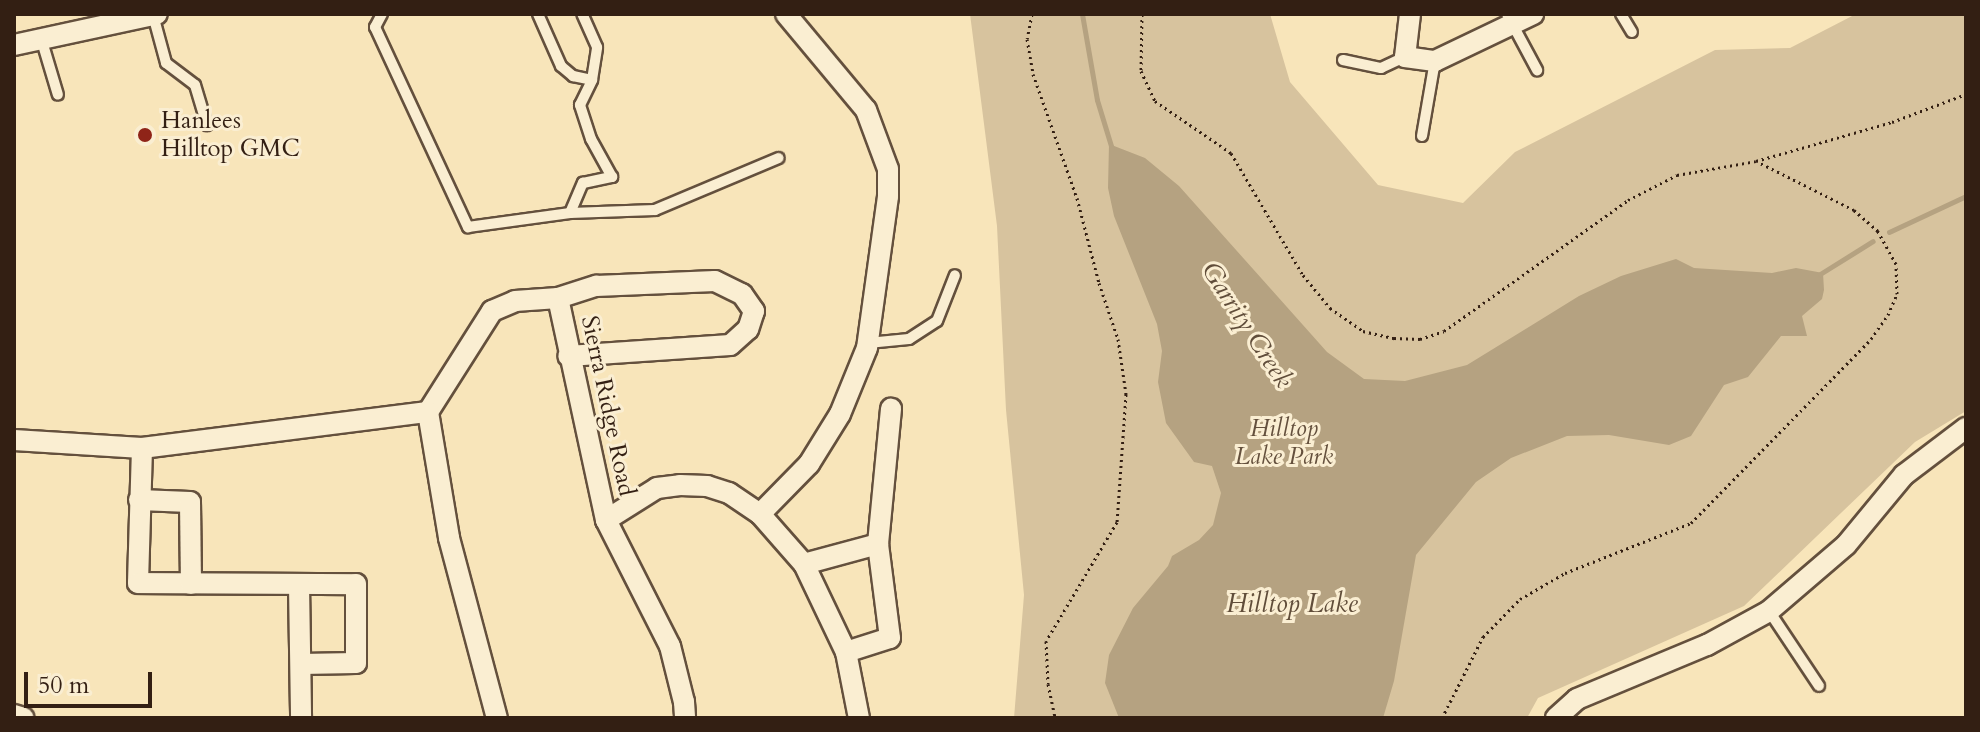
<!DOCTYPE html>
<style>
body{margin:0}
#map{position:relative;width:1980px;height:732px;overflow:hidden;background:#f8e5ba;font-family:Cardo,serif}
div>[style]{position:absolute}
.green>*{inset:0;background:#d7c39e}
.water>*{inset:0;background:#b5a281}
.stream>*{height:5px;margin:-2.5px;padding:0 2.5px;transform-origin:2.5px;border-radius:2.5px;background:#b5a281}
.path>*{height:3px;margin-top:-1.5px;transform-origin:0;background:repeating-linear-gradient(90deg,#331f13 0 2px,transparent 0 6px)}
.roads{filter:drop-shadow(2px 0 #64503d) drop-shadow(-2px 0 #64503d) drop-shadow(0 2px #64503d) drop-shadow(0 -2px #64503d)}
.lane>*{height:10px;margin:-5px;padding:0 5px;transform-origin:5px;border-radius:5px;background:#faeed2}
.street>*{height:20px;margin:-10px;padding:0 10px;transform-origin:10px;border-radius:10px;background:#faeed2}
.dots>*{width:22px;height:22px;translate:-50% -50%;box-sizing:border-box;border:4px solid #faeed2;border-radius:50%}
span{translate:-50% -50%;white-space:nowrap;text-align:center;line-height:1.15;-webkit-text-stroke:6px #faeed2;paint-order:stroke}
.poi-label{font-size:24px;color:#331f13}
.left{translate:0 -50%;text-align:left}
.street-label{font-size:24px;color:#331f13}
.park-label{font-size:24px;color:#64503d;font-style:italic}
.water-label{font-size:26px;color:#604d3a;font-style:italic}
.frame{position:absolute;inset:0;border:16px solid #331f13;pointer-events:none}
.scale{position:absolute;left:24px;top:672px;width:128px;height:36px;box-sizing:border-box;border:4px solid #331f13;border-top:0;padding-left:10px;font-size:24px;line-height:28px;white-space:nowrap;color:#331f13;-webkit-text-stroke:6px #faeed2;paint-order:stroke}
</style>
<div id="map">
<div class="green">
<div style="clip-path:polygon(970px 14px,1270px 14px,1290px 82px,1378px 185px,1463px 203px,1515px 152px,1715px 50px,1790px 48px,1856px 14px,1966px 14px,1966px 411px,1915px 442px,1744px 606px,1538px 698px,1527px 718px,1014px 718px,1024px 595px,1006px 410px,997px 226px)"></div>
</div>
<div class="water">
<div style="clip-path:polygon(1109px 144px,1145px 158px,1179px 186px,1327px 352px,1364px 379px,1405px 381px,1467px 365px,1579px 296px,1621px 276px,1676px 259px,1694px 268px,1772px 273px,1796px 268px,1823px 273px,1824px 290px,1822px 299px,1802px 316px,1807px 336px,1781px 336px,1748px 377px,1724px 385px,1691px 436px,1669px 445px,1609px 435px,1567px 436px,1511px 458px,1476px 482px,1416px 555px,1394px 681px,1383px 718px,1119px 718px,1105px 683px,1109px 655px,1133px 608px,1168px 566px,1172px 556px,1199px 540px,1213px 525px,1221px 493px,1212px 466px,1194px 462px,1166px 423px,1158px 382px,1162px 351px,1157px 324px,1114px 216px,1108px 188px)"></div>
</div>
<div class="stream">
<div style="left:1082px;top:14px;width:87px;rotate:80.1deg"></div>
<div style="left:1097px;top:100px;width:51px;rotate:73deg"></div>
<div style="left:1889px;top:232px;width:85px;rotate:-25.1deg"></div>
<div style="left:1820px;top:274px;width:62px;rotate:-31.9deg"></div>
</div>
<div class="path">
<div style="left:1032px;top:14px;width:25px;rotate:101deg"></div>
<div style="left:1027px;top:39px;width:36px;rotate:80deg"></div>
<div style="left:1033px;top:74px;width:132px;rotate:70.5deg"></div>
<div style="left:1077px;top:198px;width:88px;rotate:75.5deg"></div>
<div style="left:1099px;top:283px;width:59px;rotate:71.3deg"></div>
<div style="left:1118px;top:339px;width:56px;rotate:81.7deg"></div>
<div style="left:1126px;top:394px;width:128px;rotate:94deg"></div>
<div style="left:1117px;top:522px;width:139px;rotate:120.8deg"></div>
<div style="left:1046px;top:641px;width:43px;rotate:87.3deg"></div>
<div style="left:1048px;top:684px;width:35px;rotate:78deg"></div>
<div style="left:1142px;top:14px;width:57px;rotate:91deg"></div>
<div style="left:1141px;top:71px;width:33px;rotate:65deg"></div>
<div style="left:1155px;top:101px;width:92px;rotate:34.4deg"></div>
<div style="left:1231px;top:153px;width:142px;rotate:59.5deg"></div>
<div style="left:1303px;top:275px;width:43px;rotate:50.7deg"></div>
<div style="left:1330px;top:308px;width:40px;rotate:34.9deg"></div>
<div style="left:1363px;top:331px;width:32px;rotate:13deg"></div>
<div style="left:1394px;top:338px;width:26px;rotate:2deg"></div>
<div style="left:1420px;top:339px;width:25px;rotate:-18deg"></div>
<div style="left:1444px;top:331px;width:226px;rotate:-35.4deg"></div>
<div style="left:1628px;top:200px;width:55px;rotate:-27deg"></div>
<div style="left:1677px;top:175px;width:80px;rotate:-10deg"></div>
<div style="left:1756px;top:161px;width:141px;rotate:-16deg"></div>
<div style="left:1892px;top:122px;width:79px;rotate:-20.7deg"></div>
<div style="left:1442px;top:718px;width:91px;rotate:-63.2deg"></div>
<div style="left:1483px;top:637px;width:53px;rotate:-45.8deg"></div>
<div style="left:1520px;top:599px;width:52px;rotate:-30deg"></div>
<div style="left:1565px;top:573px;width:136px;rotate:-21.6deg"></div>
<div style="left:1691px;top:523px;width:257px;rotate:-45.6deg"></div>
<div style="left:1871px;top:339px;width:29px;rotate:-55deg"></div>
<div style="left:1888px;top:315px;width:23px;rotate:-67deg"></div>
<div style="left:1897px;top:294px;width:30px;rotate:-92deg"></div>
<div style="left:1896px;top:264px;width:38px;rotate:-119deg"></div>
<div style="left:1878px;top:231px;width:32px;rotate:-139deg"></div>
<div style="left:1854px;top:210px;width:107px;rotate:-153.4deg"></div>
</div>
<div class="roads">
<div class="lane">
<div style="left:382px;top:14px;width:15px;rotate:118deg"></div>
<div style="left:375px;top:27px;width:221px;rotate:65.1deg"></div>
<div style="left:468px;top:227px;width:103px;rotate:-7.8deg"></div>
<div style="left:570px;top:213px;width:85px;rotate:-2deg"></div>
<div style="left:655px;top:210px;width:134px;rotate:-22.8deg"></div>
<div style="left:538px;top:14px;width:57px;rotate:66.1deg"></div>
<div style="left:561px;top:66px;width:16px;rotate:40deg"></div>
<div style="left:573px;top:76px;width:19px;rotate:12deg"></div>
<div style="left:1507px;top:14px;width:64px;rotate:61.8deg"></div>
<div style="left:1621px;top:14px;width:21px;rotate:59deg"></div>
<div style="left:153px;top:15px;width:50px;rotate:74.8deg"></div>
<div style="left:166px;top:63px;width:36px;rotate:37deg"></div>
<div style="left:195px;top:85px;width:42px;rotate:73.3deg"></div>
<div style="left:41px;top:38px;width:59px;rotate:73.4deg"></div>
<div style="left:1343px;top:60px;width:39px;rotate:12deg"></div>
<div style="left:1381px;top:68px;width:26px;rotate:-25deg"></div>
<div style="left:1422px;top:136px;width:76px;rotate:-80.2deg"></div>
<div style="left:570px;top:213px;width:33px;rotate:-67deg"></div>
<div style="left:583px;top:183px;width:30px;rotate:-12deg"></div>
<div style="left:612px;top:177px;width:43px;rotate:-118.9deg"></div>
<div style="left:591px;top:139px;width:36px;rotate:-108deg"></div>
<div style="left:580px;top:105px;width:28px;rotate:-64deg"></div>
<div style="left:592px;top:80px;width:33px;rotate:-81deg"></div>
<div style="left:597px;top:47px;width:36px;rotate:-114deg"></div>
<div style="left:868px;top:343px;width:41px;rotate:-5.6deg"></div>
<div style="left:909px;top:339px;width:33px;rotate:-33deg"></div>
<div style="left:937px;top:321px;width:49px;rotate:-68.6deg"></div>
<div style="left:1769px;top:611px;width:90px;rotate:56.3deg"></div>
</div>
<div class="street">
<div style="left:1410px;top:14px;width:43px;rotate:96.6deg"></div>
<div style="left:1405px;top:57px;width:30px;rotate:8deg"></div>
<div style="left:1435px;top:61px;width:109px;rotate:-25.6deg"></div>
<div style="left:14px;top:45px;width:146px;rotate:-12.2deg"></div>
<div style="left:558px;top:298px;width:227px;rotate:77.8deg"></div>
<div style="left:606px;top:520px;width:141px;rotate:63.1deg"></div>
<div style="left:670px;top:646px;width:58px;rotate:76deg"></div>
<div style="left:684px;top:702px;width:16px;rotate:86deg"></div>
<div style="left:428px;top:412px;width:120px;rotate:-57.6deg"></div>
<div style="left:492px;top:311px;width:25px;rotate:-23deg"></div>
<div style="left:515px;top:301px;width:43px;rotate:-4deg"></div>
<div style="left:558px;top:298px;width:40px;rotate:-18deg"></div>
<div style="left:596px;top:286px;width:119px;rotate:-2.4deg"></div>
<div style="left:715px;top:281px;width:30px;rotate:26deg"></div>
<div style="left:742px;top:294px;width:21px;rotate:55deg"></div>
<div style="left:754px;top:311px;width:19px;rotate:108deg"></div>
<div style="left:748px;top:329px;width:24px;rotate:138deg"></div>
<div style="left:730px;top:345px;width:162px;rotate:176.1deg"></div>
<div style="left:428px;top:412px;width:128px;rotate:80.5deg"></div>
<div style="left:449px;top:538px;width:186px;rotate:75.1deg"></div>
<div style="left:14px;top:440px;width:128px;rotate:3.6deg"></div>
<div style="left:142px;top:448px;width:288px;rotate:-7.2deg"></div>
<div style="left:142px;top:448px;width:135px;rotate:91.7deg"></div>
<div style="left:138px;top:583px;width:218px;rotate:0.3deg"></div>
<div style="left:356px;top:584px;width:79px;rotate:90deg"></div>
<div style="left:356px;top:663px;width:55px;rotate:179deg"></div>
<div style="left:139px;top:500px;width:51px;rotate:2.2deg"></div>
<div style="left:190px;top:502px;width:82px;rotate:89.3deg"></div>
<div style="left:760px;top:514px;width:70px;rotate:-45.6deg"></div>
<div style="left:809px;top:464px;width:59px;rotate:-58.2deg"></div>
<div style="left:840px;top:414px;width:71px;rotate:-67.8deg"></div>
<div style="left:867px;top:348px;width:153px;rotate:-82.1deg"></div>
<div style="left:888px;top:196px;width:27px;rotate:-90deg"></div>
<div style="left:888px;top:169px;width:63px;rotate:-110.4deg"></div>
<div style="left:866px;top:110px;width:125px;rotate:-129.8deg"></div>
<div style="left:606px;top:520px;width:60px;rotate:-32.1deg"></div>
<div style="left:657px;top:488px;width:23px;rotate:-7deg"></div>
<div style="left:680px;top:485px;width:27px;rotate:2deg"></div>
<div style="left:707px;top:486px;width:23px;rotate:18deg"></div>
<div style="left:729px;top:493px;width:37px;rotate:34deg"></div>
<div style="left:760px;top:514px;width:67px;rotate:48.7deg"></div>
<div style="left:804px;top:564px;width:98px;rotate:64.5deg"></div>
<div style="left:846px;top:652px;width:67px;rotate:78.9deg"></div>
<div style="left:804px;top:564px;width:77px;rotate:-15.1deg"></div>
<div style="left:299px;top:585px;width:133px;rotate:89.1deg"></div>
<div style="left:846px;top:652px;width:46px;rotate:-17.7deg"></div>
<div style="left:890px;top:638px;width:95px;rotate:-97.3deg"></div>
<div style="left:878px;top:544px;width:136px;rotate:-84.5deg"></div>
<div style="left:14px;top:715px;width:10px;rotate:17deg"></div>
<div style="left:1556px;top:718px;width:28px;rotate:-42deg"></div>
<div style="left:1577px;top:699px;width:141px;rotate:-22.6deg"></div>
<div style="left:1707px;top:645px;width:71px;rotate:-28.7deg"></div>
<div style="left:1769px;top:611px;width:101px;rotate:-40.6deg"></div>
<div style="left:1846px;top:545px;width:91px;rotate:-50.4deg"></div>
<div style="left:1904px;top:475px;width:78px;rotate:-37.2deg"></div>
</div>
</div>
<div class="dots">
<div style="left:145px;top:135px;background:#8f2418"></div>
</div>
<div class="poi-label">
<span class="left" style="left:161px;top:135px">Hanlees<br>Hilltop GMC</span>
</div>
<div class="street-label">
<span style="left:608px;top:406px;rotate:78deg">Sierra Ridge Road</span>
</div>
<div class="park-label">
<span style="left:1284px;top:443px">Hilltop<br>Lake Park</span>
</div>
<div class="water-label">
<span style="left:1247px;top:325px;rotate:57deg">Garrity Creek</span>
<span style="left:1292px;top:604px">Hilltop Lake</span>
</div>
<div class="frame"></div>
<div class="scale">50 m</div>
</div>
